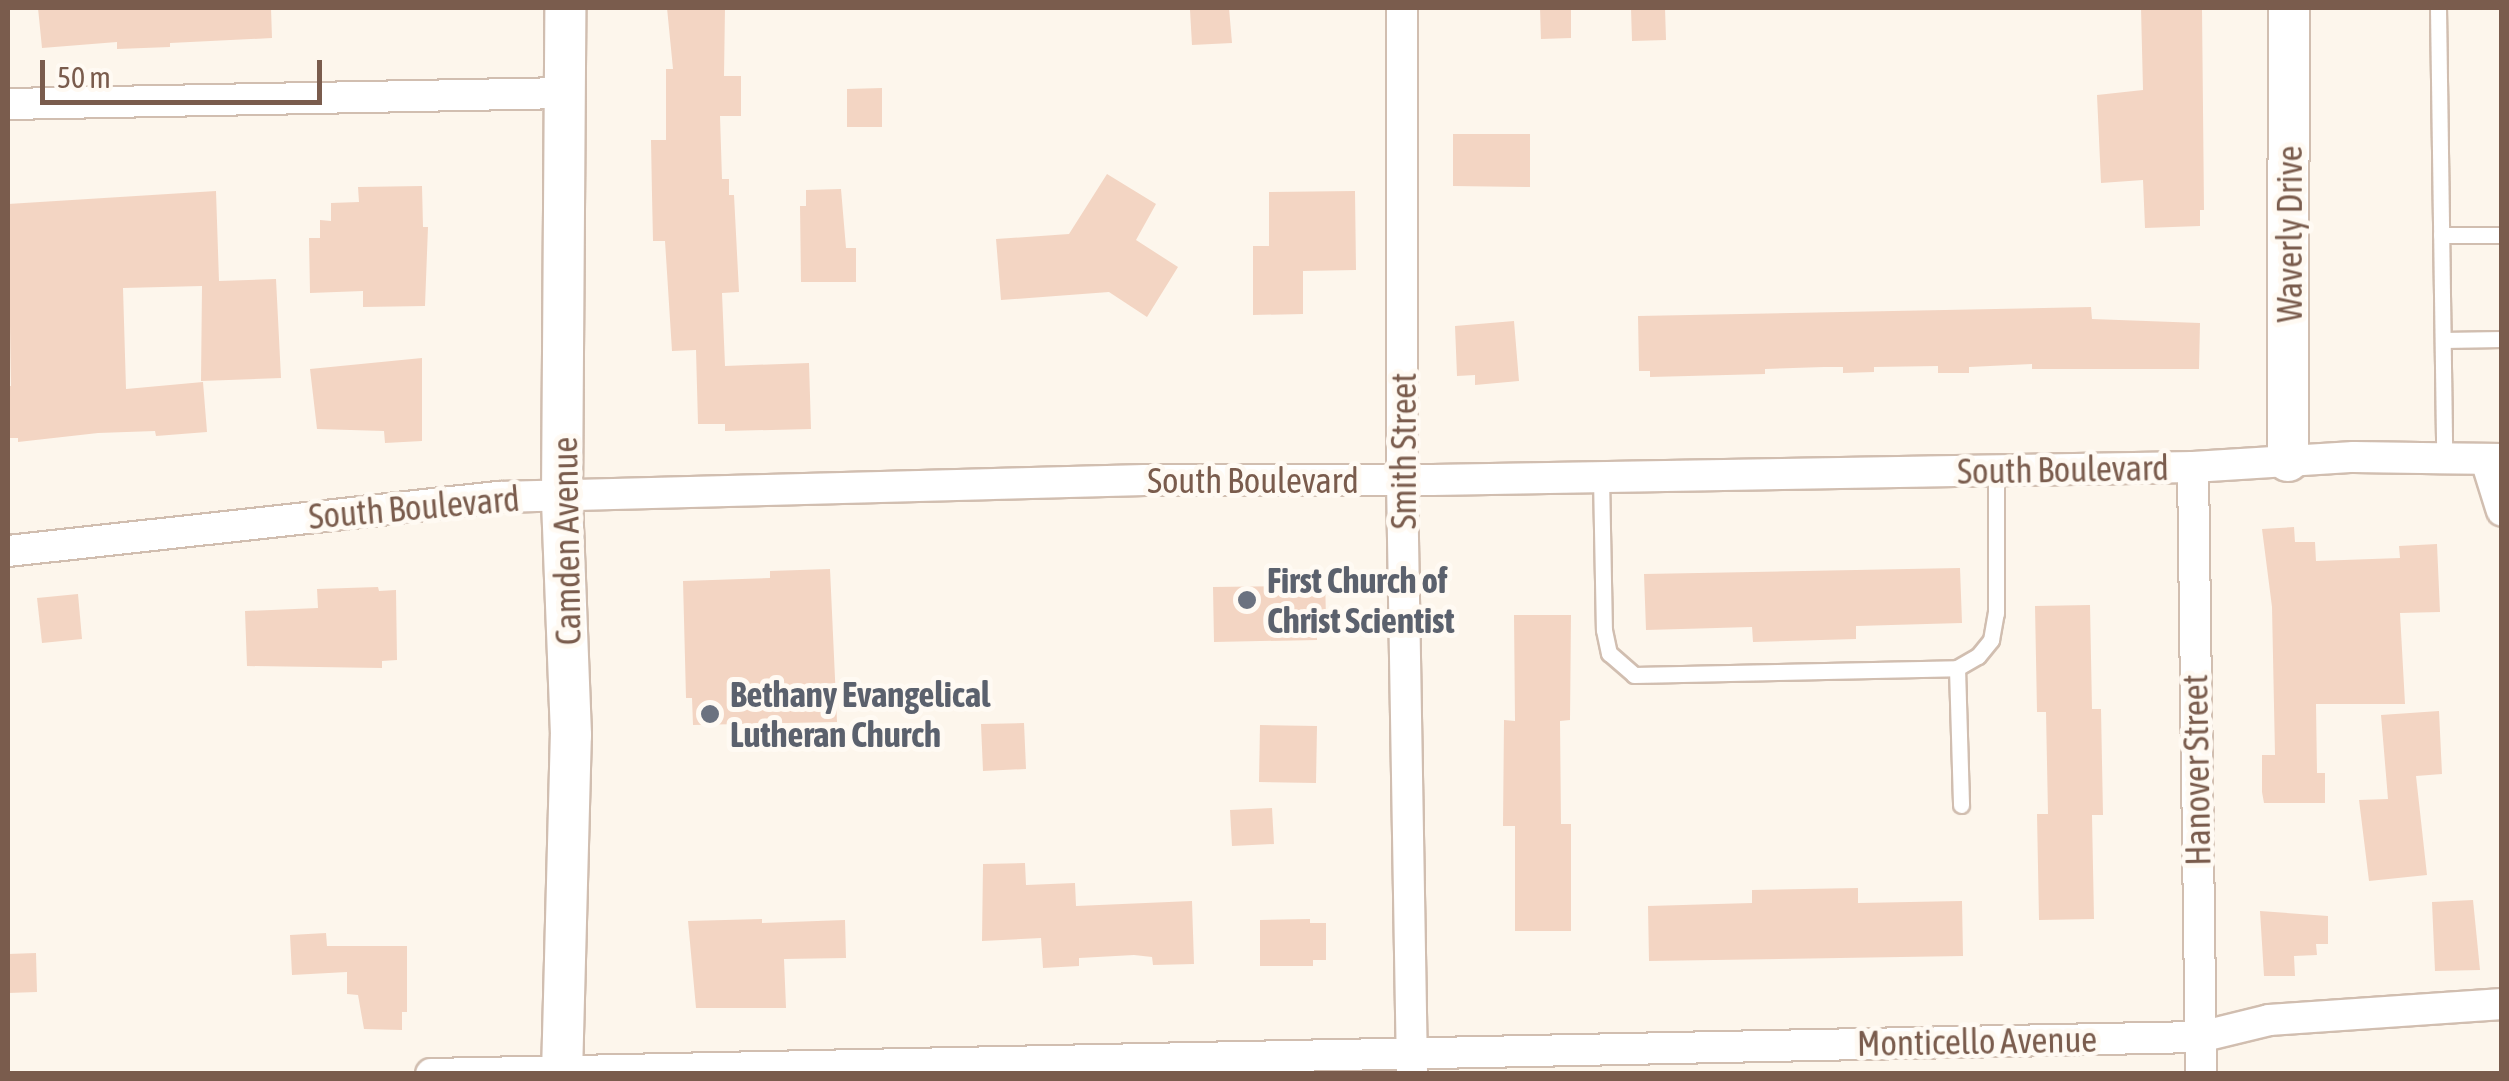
<!DOCTYPE html>
<style>
body{margin:0}
#map{position:relative;width:2509px;height:1081px;overflow:hidden;background:#fdf6ec;font-family:"Asap Condensed",sans-serif}
div>[style]{position:absolute}
.building>*{inset:0;background:#f3d5c3}
.roads{filter:drop-shadow(2px 0 #d1beb0) drop-shadow(-2px 0 #d1beb0) drop-shadow(0 2px #d1beb0) drop-shadow(0 -2px #d1beb0)}
.service>*{height:15px;margin:-7.5px;padding:0 7.5px;transform-origin:7.5px;border-radius:7.5px;background:#fff}
.minor>*{height:30px;margin:-15px;padding:0 15px;transform-origin:15px;border-radius:15px;background:#fff}
.tertiary>*{height:40px;margin:-20px;padding:0 20px;transform-origin:20px;border-radius:20px;background:#fff}
.dots>*{width:28px;height:28px;translate:-50% -50%;box-sizing:border-box;border:5px solid #fffaf3;border-radius:50%}
span{translate:-50% -50%;white-space:nowrap;text-align:center;line-height:1.15;-webkit-text-stroke:10px #fffaf3;paint-order:stroke}
.street-label{font-size:35px;color:#7a5c4d}
.worship-label{font-size:35px;color:#5b616d;font-weight:700}
.left{translate:0 -50%;text-align:left}
.frame{position:absolute;inset:0;border:10px solid #7a5c4d;pointer-events:none}
.scale{position:absolute;left:40px;top:60px;width:282px;height:45px;box-sizing:border-box;border:5px solid #7a5c4d;border-top:0;padding-left:12px;font-size:30px;line-height:35px;white-space:nowrap;color:#7a5c4d;-webkit-text-stroke:8px #fffaf3;paint-order:stroke}
</style>
<div id="map">
<div class="building">
<div style="clip-path:polygon(38px 8px,271px 8px,272px 38px,170px 43px,170px 47px,117px 49px,117px 42px,42px 48px)"></div>
<div style="clip-path:polygon(667px 8px,725px 8px,724px 76px,741px 76px,741px 116px,720px 116px,722px 179px,729px 179px,729px 195px,734px 195px,739px 292px,722px 293px,725px 366px,809px 363px,811px 429px,725px 431px,725px 424px,698px 424px,696px 350px,672px 351px,665px 241px,653px 241px,652px 195px,651px 140px,666px 140px,666px 69px,673px 69px)"></div>
<div style="clip-path:polygon(1229px 8px,1232px 43px,1192px 45px,1190px 10px)"></div>
<div style="clip-path:polygon(1540px 8px,1571px 8px,1571px 38px,1541px 39px)"></div>
<div style="clip-path:polygon(1631px 8px,1665px 8px,1666px 40px,1632px 41px)"></div>
<div style="clip-path:polygon(2141px 8px,2202px 8px,2204px 210px,2200px 210px,2200px 226px,2145px 228px,2143px 180px,2101px 183px,2097px 95px,2143px 90px)"></div>
<div style="clip-path:polygon(882px 88px,882px 127px,847px 127px,847px 89px)"></div>
<div style="clip-path:polygon(1453px 134px,1530px 134px,1530px 187px,1453px 186px)"></div>
<div style="clip-path:polygon(1107px 174px,1156px 204px,1136px 240px,1178px 267px,1147px 317px,1109px 292px,1001px 300px,996px 239px,1069px 234px)"></div>
<div style="clip-path:polygon(422px 186px,423px 227px,428px 227px,425px 306px,363px 307px,363px 291px,310px 293px,309px 238px,320px 238px,320px 220px,331px 221px,331px 203px,359px 202px,358px 187px)"></div>
<div style="clip-path:polygon(841px 189px,846px 248px,856px 248px,856px 282px,801px 282px,800px 206px,806px 206px,806px 190px)"></div>
<div style="clip-path:polygon(216px 191px,219px 281px,276px 279px,281px 378px,201px 381px,202px 286px,123px 288px,126px 389px,203px 382px,207px 432px,156px 436px,155px 431px,98px 433px,18px 442px,18px 438px,8px 438px,8px 386px,11px 386px,8px 204px)"></div>
<div style="clip-path:polygon(1355px 191px,1356px 270px,1303px 271px,1303px 314px,1253px 315px,1253px 246px,1269px 246px,1269px 192px)"></div>
<div style="clip-path:polygon(2091px 307px,2092px 319px,2200px 323px,2199px 369px,2032px 369px,2032px 364px,1969px 367px,1969px 373px,1938px 373px,1938px 366px,1874px 367px,1874px 372px,1843px 373px,1843px 367px,1824px 367px,1765px 369px,1765px 374px,1650px 377px,1650px 371px,1639px 371px,1638px 316px)"></div>
<div style="clip-path:polygon(1514px 321px,1519px 381px,1475px 385px,1475px 375px,1457px 376px,1455px 326px)"></div>
<div style="clip-path:polygon(422px 358px,422px 441px,385px 443px,384px 431px,317px 429px,310px 369px)"></div>
<div style="clip-path:polygon(2294px 527px,2295px 542px,2315px 542px,2316px 561px,2400px 558px,2399px 546px,2437px 544px,2440px 612px,2400px 613px,2405px 704px,2316px 704px,2317px 773px,2325px 773px,2325px 803px,2264px 803px,2262px 792px,2262px 755px,2275px 755px,2272px 607px,2262px 529px)"></div>
<div style="clip-path:polygon(1960px 568px,1962px 623px,1856px 626px,1856px 639px,1753px 642px,1752px 627px,1646px 630px,1644px 574px)"></div>
<div style="clip-path:polygon(830px 569px,837px 722px,693px 725px,692px 698px,686px 698px,683px 581px,770px 578px,770px 571px)"></div>
<div style="clip-path:polygon(1325px 578px,1326px 618px,1317px 618px,1317px 640px,1214px 642px,1213px 587px,1290px 586px,1290px 579px)"></div>
<div style="clip-path:polygon(378px 587px,379px 591px,396px 590px,397px 660px,382px 661px,382px 668px,247px 666px,245px 611px,318px 608px,317px 589px)"></div>
<div style="clip-path:polygon(78px 594px,82px 639px,42px 643px,37px 598px)"></div>
<div style="clip-path:polygon(2090px 605px,2092px 709px,2101px 709px,2103px 815px,2092px 815px,2094px 919px,2039px 920px,2037px 814px,2048px 814px,2046px 712px,2037px 712px,2035px 606px)"></div>
<div style="clip-path:polygon(1514px 615px,1571px 615px,1570px 720px,1560px 721px,1561px 824px,1571px 824px,1571px 931px,1515px 931px,1515px 826px,1503px 826px,1504px 720px,1515px 721px)"></div>
<div style="clip-path:polygon(2439px 711px,2442px 774px,2416px 776px,2427px 875px,2369px 881px,2359px 800px,2388px 799px,2381px 715px)"></div>
<div style="clip-path:polygon(1024px 723px,1026px 769px,983px 771px,981px 724px)"></div>
<div style="clip-path:polygon(1260px 725px,1317px 726px,1316px 783px,1259px 782px)"></div>
<div style="clip-path:polygon(1272px 808px,1274px 844px,1232px 846px,1230px 810px)"></div>
<div style="clip-path:polygon(1025px 863px,1026px 885px,1075px 883px,1076px 906px,1192px 901px,1194px 964px,1153px 965px,1152px 957px,1134px 955px,1079px 958px,1079px 966px,1043px 968px,1041px 938px,982px 941px,983px 864px)"></div>
<div style="clip-path:polygon(1858px 888px,1858px 903px,1962px 901px,1963px 956px,1649px 961px,1648px 906px,1752px 903px,1752px 890px)"></div>
<div style="clip-path:polygon(2473px 900px,2480px 970px,2435px 971px,2432px 902px)"></div>
<div style="clip-path:polygon(2260px 911px,2328px 916px,2328px 944px,2316px 944px,2317px 955px,2294px 956px,2295px 976px,2264px 976px)"></div>
<div style="clip-path:polygon(762px 919px,762px 923px,845px 920px,846px 958px,784px 959px,786px 1008px,696px 1008px,688px 921px)"></div>
<div style="clip-path:polygon(1310px 919px,1310px 923px,1326px 923px,1326px 960px,1313px 960px,1313px 966px,1260px 966px,1260px 920px)"></div>
<div style="clip-path:polygon(326px 933px,327px 946px,407px 946px,407px 1012px,402px 1012px,402px 1030px,364px 1029px,358px 995px,347px 994px,347px 972px,292px 975px,290px 935px)"></div>
<div style="clip-path:polygon(36px 953px,37px 992px,8px 993px,8px 954px)"></div>
</div>
<div class="roads">
<div class="service">
<div style="left:2438px;top:8px;width:451px;rotate:89.2deg"></div>
<div style="left:2441px;top:235px;width:61px"></div>
<div style="left:2443px;top:340px;width:59px;rotate:-1deg"></div>
<div style="left:1601px;top:477px;width:153px;rotate:88.9deg"></div>
<div style="left:1604px;top:630px;width:24px;rotate:78deg"></div>
<div style="left:1609px;top:653px;width:33px;rotate:41deg"></div>
<div style="left:1634px;top:675px;width:323px;rotate:-1.2deg"></div>
<div style="left:1957px;top:668px;width:24px;rotate:-30deg"></div>
<div style="left:1978px;top:656px;width:21px;rotate:-51deg"></div>
<div style="left:1991px;top:640px;width:27px;rotate:-80deg"></div>
<div style="left:1996px;top:613px;width:143px;rotate:-90deg"></div>
<div style="left:1957px;top:668px;width:137px;rotate:88.3deg"></div>
</div>
<div class="minor">
<div style="left:1402px;top:8px;width:472px;rotate:90deg"></div>
<div style="left:1402px;top:480px;width:591px;rotate:89.03deg"></div>
<div style="left:8px;top:104px;width:557px;rotate:-1.13deg"></div>
<div style="left:2486px;top:460px;width:53px;rotate:72.6deg"></div>
<div style="left:2193px;top:467px;width:607px;rotate:89.24deg"></div>
<div style="left:8px;top:551px;width:494px;rotate:-6.3deg"></div>
<div style="left:499px;top:497px;width:646px;rotate:-1.51deg"></div>
<div style="left:1145px;top:480px;width:287px"></div>
<div style="left:1432px;top:480px;width:761px;rotate:-0.98deg"></div>
<div style="left:2193px;top:467px;width:161px;rotate:-3.6deg"></div>
<div style="left:2354px;top:457px;width:148px;rotate:0.8deg"></div>
<div style="left:431px;top:1074px;width:1769px;rotate:-1.2deg"></div>
<div style="left:2200px;top:1037px;width:71px;rotate:-13.8deg"></div>
<div style="left:2269px;top:1020px;width:234px;rotate:-3.9deg"></div>
</div>
<div class="tertiary">
<div style="left:2288px;top:461px;width:453px;rotate:-89.9deg"></div>
<div style="left:562px;top:1074px;width:339px;rotate:-88.5deg"></div>
<div style="left:571px;top:735px;width:239px;rotate:-92.2deg"></div>
<div style="left:562px;top:496px;width:488px;rotate:-89.6deg"></div>
</div>
</div>
<div class="dots">
<div style="left:1247px;top:600px;background:#6b7280"></div>
<div style="left:710px;top:714px;background:#6b7280"></div>
</div>
<div class="street-label">
<span style="left:2289px;top:234px;rotate:-90deg">Waverly Drive</span>
<span style="left:1403px;top:451px;rotate:-90deg">Smith Street</span>
<span style="left:2063px;top:469px;rotate:-1deg">South Boulevard</span>
<span style="left:1253px;top:480px">South Boulevard</span>
<span style="left:414px;top:507px;rotate:-5deg">South Boulevard</span>
<span style="left:566px;top:541px;rotate:-91deg">Camden Avenue</span>
<span style="left:2196px;top:770px;rotate:-91deg">Hanover Street</span>
<span style="left:1977px;top:1041px;rotate:-1deg">Monticello Avenue</span>
</div>
<div class="worship-label">
<span class="left" style="left:1267px;top:600px">First Church of<br>Christ Scientist</span>
<span class="left" style="left:730px;top:714px">Bethany Evangelical<br>Lutheran Church</span>
</div>
<div class="frame"></div>
<div class="scale">50 m</div>
</div>
